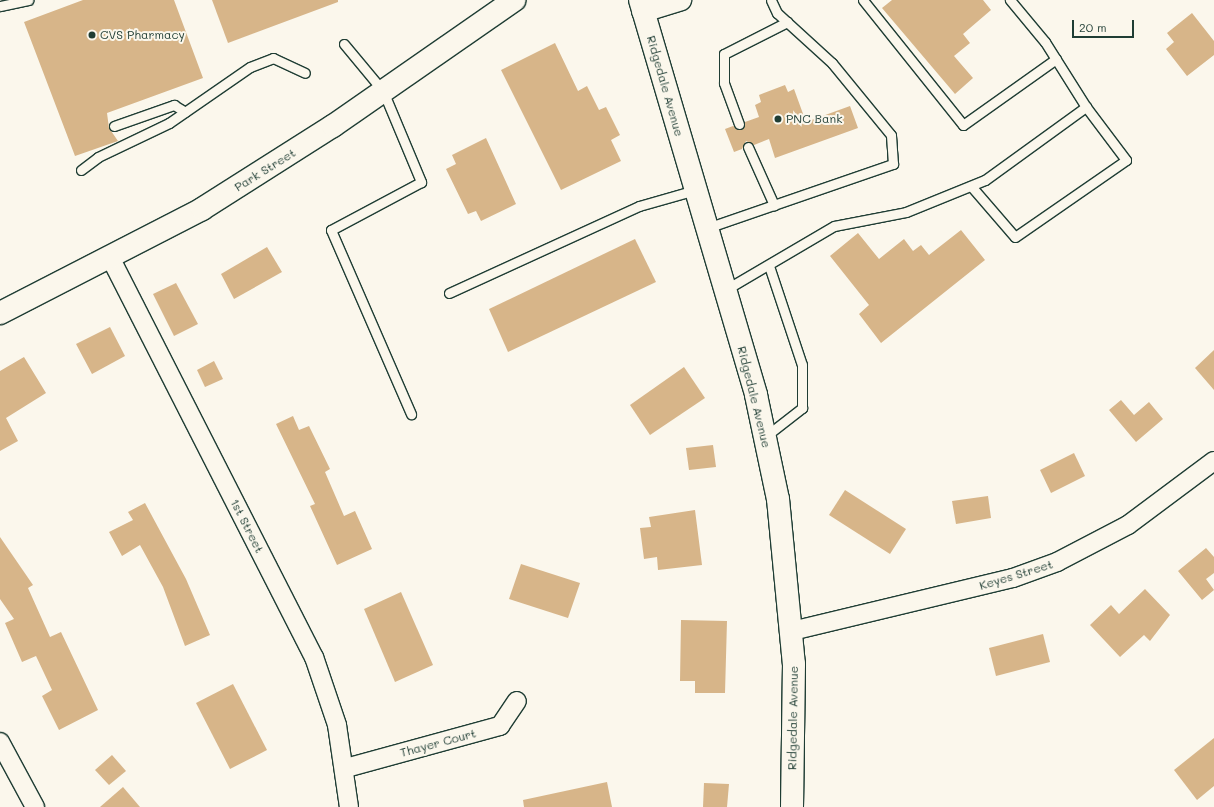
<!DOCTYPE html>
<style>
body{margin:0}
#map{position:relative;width:1214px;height:807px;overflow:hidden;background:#fbf7ec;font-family:Mali,sans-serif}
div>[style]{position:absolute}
.building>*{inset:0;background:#d7b589}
.roads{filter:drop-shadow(1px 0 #1f3d34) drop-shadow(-1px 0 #1f3d34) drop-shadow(0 1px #1f3d34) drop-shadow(0 -1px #1f3d34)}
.service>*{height:9px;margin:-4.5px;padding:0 4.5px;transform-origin:4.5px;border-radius:4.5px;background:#fbf7ec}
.minor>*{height:18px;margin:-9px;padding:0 9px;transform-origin:9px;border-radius:9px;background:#fbf7ec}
.tertiary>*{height:22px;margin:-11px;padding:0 11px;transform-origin:11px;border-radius:11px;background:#fbf7ec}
.secondary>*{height:22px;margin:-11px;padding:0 11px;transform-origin:11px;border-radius:11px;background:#fbf7ec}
.dots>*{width:11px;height:11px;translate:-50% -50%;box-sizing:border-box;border:2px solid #fbf7ec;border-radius:50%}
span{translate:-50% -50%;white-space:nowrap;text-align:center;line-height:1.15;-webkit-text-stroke:4px #fbf7ec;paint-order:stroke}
.poi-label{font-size:12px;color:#1f3d34}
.left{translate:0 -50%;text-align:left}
.street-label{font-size:12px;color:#1f3d34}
.scale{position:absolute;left:1072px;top:20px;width:62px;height:18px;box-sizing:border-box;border:2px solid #1f3d34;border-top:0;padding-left:5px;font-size:12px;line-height:14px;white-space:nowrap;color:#1f3d34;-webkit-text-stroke:3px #fbf7ec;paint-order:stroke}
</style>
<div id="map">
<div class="building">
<div style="clip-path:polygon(83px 0,174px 0,203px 78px,107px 113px,109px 128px,118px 141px,75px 156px,24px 22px)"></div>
<div style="clip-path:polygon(212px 0,338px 0,338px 2px,228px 43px)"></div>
<div style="clip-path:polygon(892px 0,983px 0,991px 10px,963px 34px,970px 43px,954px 56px,973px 78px,955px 94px,882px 8px)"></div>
<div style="clip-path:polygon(1192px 13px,1214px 41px,1214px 55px,1187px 76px,1166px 49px,1174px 42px,1167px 33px)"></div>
<div style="clip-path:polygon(555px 43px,578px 91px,587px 86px,599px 110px,606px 107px,620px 135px,611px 140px,621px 161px,561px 190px,501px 70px)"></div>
<div style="clip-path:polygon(785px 85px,788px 92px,794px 89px,806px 122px,850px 106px,858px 128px,775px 158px,769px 139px,754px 145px,746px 141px,742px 149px,734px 152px,725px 129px,733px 126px,741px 130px,745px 122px,759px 117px,755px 105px,761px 102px,759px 95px)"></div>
<div style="clip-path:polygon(486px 138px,516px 204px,481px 221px,476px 211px,468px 214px,446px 169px,456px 164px,452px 155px)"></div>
<div style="clip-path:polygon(961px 230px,985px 260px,881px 343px,859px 314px,869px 305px,830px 256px,858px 233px,879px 259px,904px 239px,913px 251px,921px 245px,929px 255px)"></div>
<div style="clip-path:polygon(635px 239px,656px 282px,508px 352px,489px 309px)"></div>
<div style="clip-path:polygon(267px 247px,282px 272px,234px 299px,221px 274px)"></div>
<div style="clip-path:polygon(176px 283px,198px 324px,174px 336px,153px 294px)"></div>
<div style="clip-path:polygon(110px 327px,125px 356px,92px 374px,76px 344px)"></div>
<div style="clip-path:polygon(1214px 350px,1214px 390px,1195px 368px)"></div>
<div style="clip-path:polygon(24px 357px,46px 393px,6px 418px,18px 441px,0 451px,0 371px)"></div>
<div style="clip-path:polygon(214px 361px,223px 379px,205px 387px,197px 370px)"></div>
<div style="clip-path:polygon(684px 367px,705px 398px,650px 435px,630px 405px)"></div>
<div style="clip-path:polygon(1121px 400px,1134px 415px,1149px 402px,1163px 419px,1136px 442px,1109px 410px)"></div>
<div style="clip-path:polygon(293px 416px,299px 430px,309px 426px,330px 469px,325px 472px,344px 516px,355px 511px,372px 549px,337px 565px,310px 506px,315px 504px,276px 424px)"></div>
<div style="clip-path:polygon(713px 445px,716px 467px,689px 470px,686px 448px)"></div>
<div style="clip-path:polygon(1074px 453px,1085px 476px,1051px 493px,1040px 470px)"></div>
<div style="clip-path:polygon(845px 490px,906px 529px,890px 554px,829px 515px)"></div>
<div style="clip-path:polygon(988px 496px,991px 518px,956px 524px,952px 501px)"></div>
<div style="clip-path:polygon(145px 503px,186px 579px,210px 635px,185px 646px,163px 587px,140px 545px,122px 556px,109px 532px,133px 520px,128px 512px)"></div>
<div style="clip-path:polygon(695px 510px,702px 565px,658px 570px,657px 557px,644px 559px,640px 528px,651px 527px,649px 517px)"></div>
<div style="clip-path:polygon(0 537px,33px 585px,28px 588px,50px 637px,61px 632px,98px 710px,59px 730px,42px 696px,52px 690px,36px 656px,22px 662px,5px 623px,14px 619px,0 599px)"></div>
<div style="clip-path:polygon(1206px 548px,1214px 557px,1214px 573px,1206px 579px,1214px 590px,1202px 600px,1178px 571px)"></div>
<div style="clip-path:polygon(521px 564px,580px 583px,568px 618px,509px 599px)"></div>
<div style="clip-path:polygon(1145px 589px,1170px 615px,1150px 641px,1144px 635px,1120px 657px,1090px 625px,1111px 605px,1119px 614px)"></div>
<div style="clip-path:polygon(401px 592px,433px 665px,395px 682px,364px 609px)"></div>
<div style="clip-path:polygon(681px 620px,727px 621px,725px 693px,695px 693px,695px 681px,680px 681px)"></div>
<div style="clip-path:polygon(1043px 634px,1050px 662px,996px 676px,989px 648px)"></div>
<div style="clip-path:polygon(233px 684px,267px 750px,230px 769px,196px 703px)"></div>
<div style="clip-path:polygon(1214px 738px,1214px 786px,1197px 800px,1174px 770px)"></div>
<div style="clip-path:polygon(112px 755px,126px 771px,109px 785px,95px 770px)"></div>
<div style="clip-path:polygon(607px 782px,612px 807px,524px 807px,523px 800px)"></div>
<div style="clip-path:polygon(704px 783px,729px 784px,727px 807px,703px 807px)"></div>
<div style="clip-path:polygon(123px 787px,140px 807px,100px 807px)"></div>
</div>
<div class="roads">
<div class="service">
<div style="left:863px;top:0;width:160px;rotate:51.3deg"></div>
<div style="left:963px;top:125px;width:114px;rotate:-35.4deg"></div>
<div style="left:0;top:6px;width:29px;rotate:-12deg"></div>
<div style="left:344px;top:44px;width:61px;rotate:50.3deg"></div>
<div style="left:383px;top:91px;width:99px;rotate:67.3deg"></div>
<div style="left:421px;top:182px;width:102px;rotate:151.9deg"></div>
<div style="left:331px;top:230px;width:201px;rotate:66.5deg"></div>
<div style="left:739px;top:124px;width:44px;rotate:-110.1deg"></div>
<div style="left:724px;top:83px;width:29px;rotate:-90deg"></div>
<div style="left:724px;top:54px;width:71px;rotate:-26.9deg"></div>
<div style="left:114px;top:126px;width:64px;rotate:-19.3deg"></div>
<div style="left:174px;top:105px;width:13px;rotate:32deg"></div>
<div style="left:748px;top:147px;width:64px;rotate:65.9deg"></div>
<div style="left:81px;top:170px;width:21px;rotate:-37deg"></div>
<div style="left:98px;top:157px;width:79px;rotate:-25.6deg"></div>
<div style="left:169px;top:123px;width:98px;rotate:-34.7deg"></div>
<div style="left:250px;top:67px;width:25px;rotate:-21deg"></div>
<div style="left:273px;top:58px;width:35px;rotate:25deg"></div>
<div style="left:971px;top:186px;width:67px;rotate:49.2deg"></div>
<div style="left:1015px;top:237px;width:135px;rotate:-34.7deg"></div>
<div style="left:1126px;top:160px;width:66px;rotate:-127deg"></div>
<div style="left:707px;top:228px;width:197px;rotate:-19deg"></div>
<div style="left:893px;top:164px;width:29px;rotate:-94deg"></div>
<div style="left:891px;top:135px;width:93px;rotate:-129.3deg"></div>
<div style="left:832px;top:63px;width:74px;rotate:-137.7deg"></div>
<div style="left:777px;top:13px;width:14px;rotate:-115deg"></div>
<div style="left:725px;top:290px;width:126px;rotate:-30.4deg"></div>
<div style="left:834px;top:226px;width:73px;rotate:-11deg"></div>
<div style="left:906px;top:212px;width:85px;rotate:-22.1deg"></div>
<div style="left:985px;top:180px;width:125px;rotate:-35.9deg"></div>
<div style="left:1086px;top:107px;width:77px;rotate:-122.2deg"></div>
<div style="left:1045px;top:42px;width:55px;rotate:-129.8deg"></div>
<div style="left:449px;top:293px;width:209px;rotate:-24.6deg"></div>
<div style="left:639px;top:206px;width:58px;rotate:-15.9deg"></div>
<div style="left:766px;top:436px;width:46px;rotate:-37.9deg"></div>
<div style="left:802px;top:408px;width:43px;rotate:-90deg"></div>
<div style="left:802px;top:365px;width:104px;rotate:-108.4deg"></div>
</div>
<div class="minor">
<div style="left:110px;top:257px;width:449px;rotate:63deg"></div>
<div style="left:314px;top:657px;width:72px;rotate:71.3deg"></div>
<div style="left:337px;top:725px;width:83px;rotate:81.7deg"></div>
<div style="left:792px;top:631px;width:227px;rotate:-13.5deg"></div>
<div style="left:1013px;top:578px;width:47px;rotate:-20deg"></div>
<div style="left:1057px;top:562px;width:80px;rotate:-27.5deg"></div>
<div style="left:1128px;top:525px;width:107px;rotate:-36.7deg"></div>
<div style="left:0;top:742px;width:74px;rotate:61.7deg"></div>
<div style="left:346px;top:768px;width:160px;rotate:-15.3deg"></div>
<div style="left:500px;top:726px;width:30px;rotate:-56deg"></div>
</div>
<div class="tertiary">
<div style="left:643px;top:11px;width:39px;rotate:-17deg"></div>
</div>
<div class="secondary">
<div style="left:640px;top:0;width:412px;rotate:73.6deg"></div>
<div style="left:756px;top:395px;width:106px;rotate:78.1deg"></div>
<div style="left:778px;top:499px;width:166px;rotate:84.5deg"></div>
<div style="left:794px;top:664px;width:143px;rotate:90.8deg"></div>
<div style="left:0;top:313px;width:227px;rotate:-27.2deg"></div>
<div style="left:202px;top:209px;width:155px;rotate:-32.4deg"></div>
<div style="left:333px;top:126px;width:221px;rotate:-34.8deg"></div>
</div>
</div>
<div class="dots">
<div style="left:92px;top:35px;background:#1f3d34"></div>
<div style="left:778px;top:119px;background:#1f3d34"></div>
</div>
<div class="poi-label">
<span class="left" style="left:100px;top:35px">CVS Pharmacy</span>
<span class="left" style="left:786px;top:119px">PNC Bank</span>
</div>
<div class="street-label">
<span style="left:665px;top:86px;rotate:74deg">Ridgedale Avenue</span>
<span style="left:265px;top:170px;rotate:-32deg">Park Street</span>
<span style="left:754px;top:397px;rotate:76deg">Ridgedale Avenue</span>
<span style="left:247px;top:526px;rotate:63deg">1st Street</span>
<span style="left:1016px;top:575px;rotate:-17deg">Keyes Street</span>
<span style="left:793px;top:718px;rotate:-89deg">Ridgedale Avenue</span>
<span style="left:438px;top:743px;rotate:-15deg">Thayer Court</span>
</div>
<div class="scale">20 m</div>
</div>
